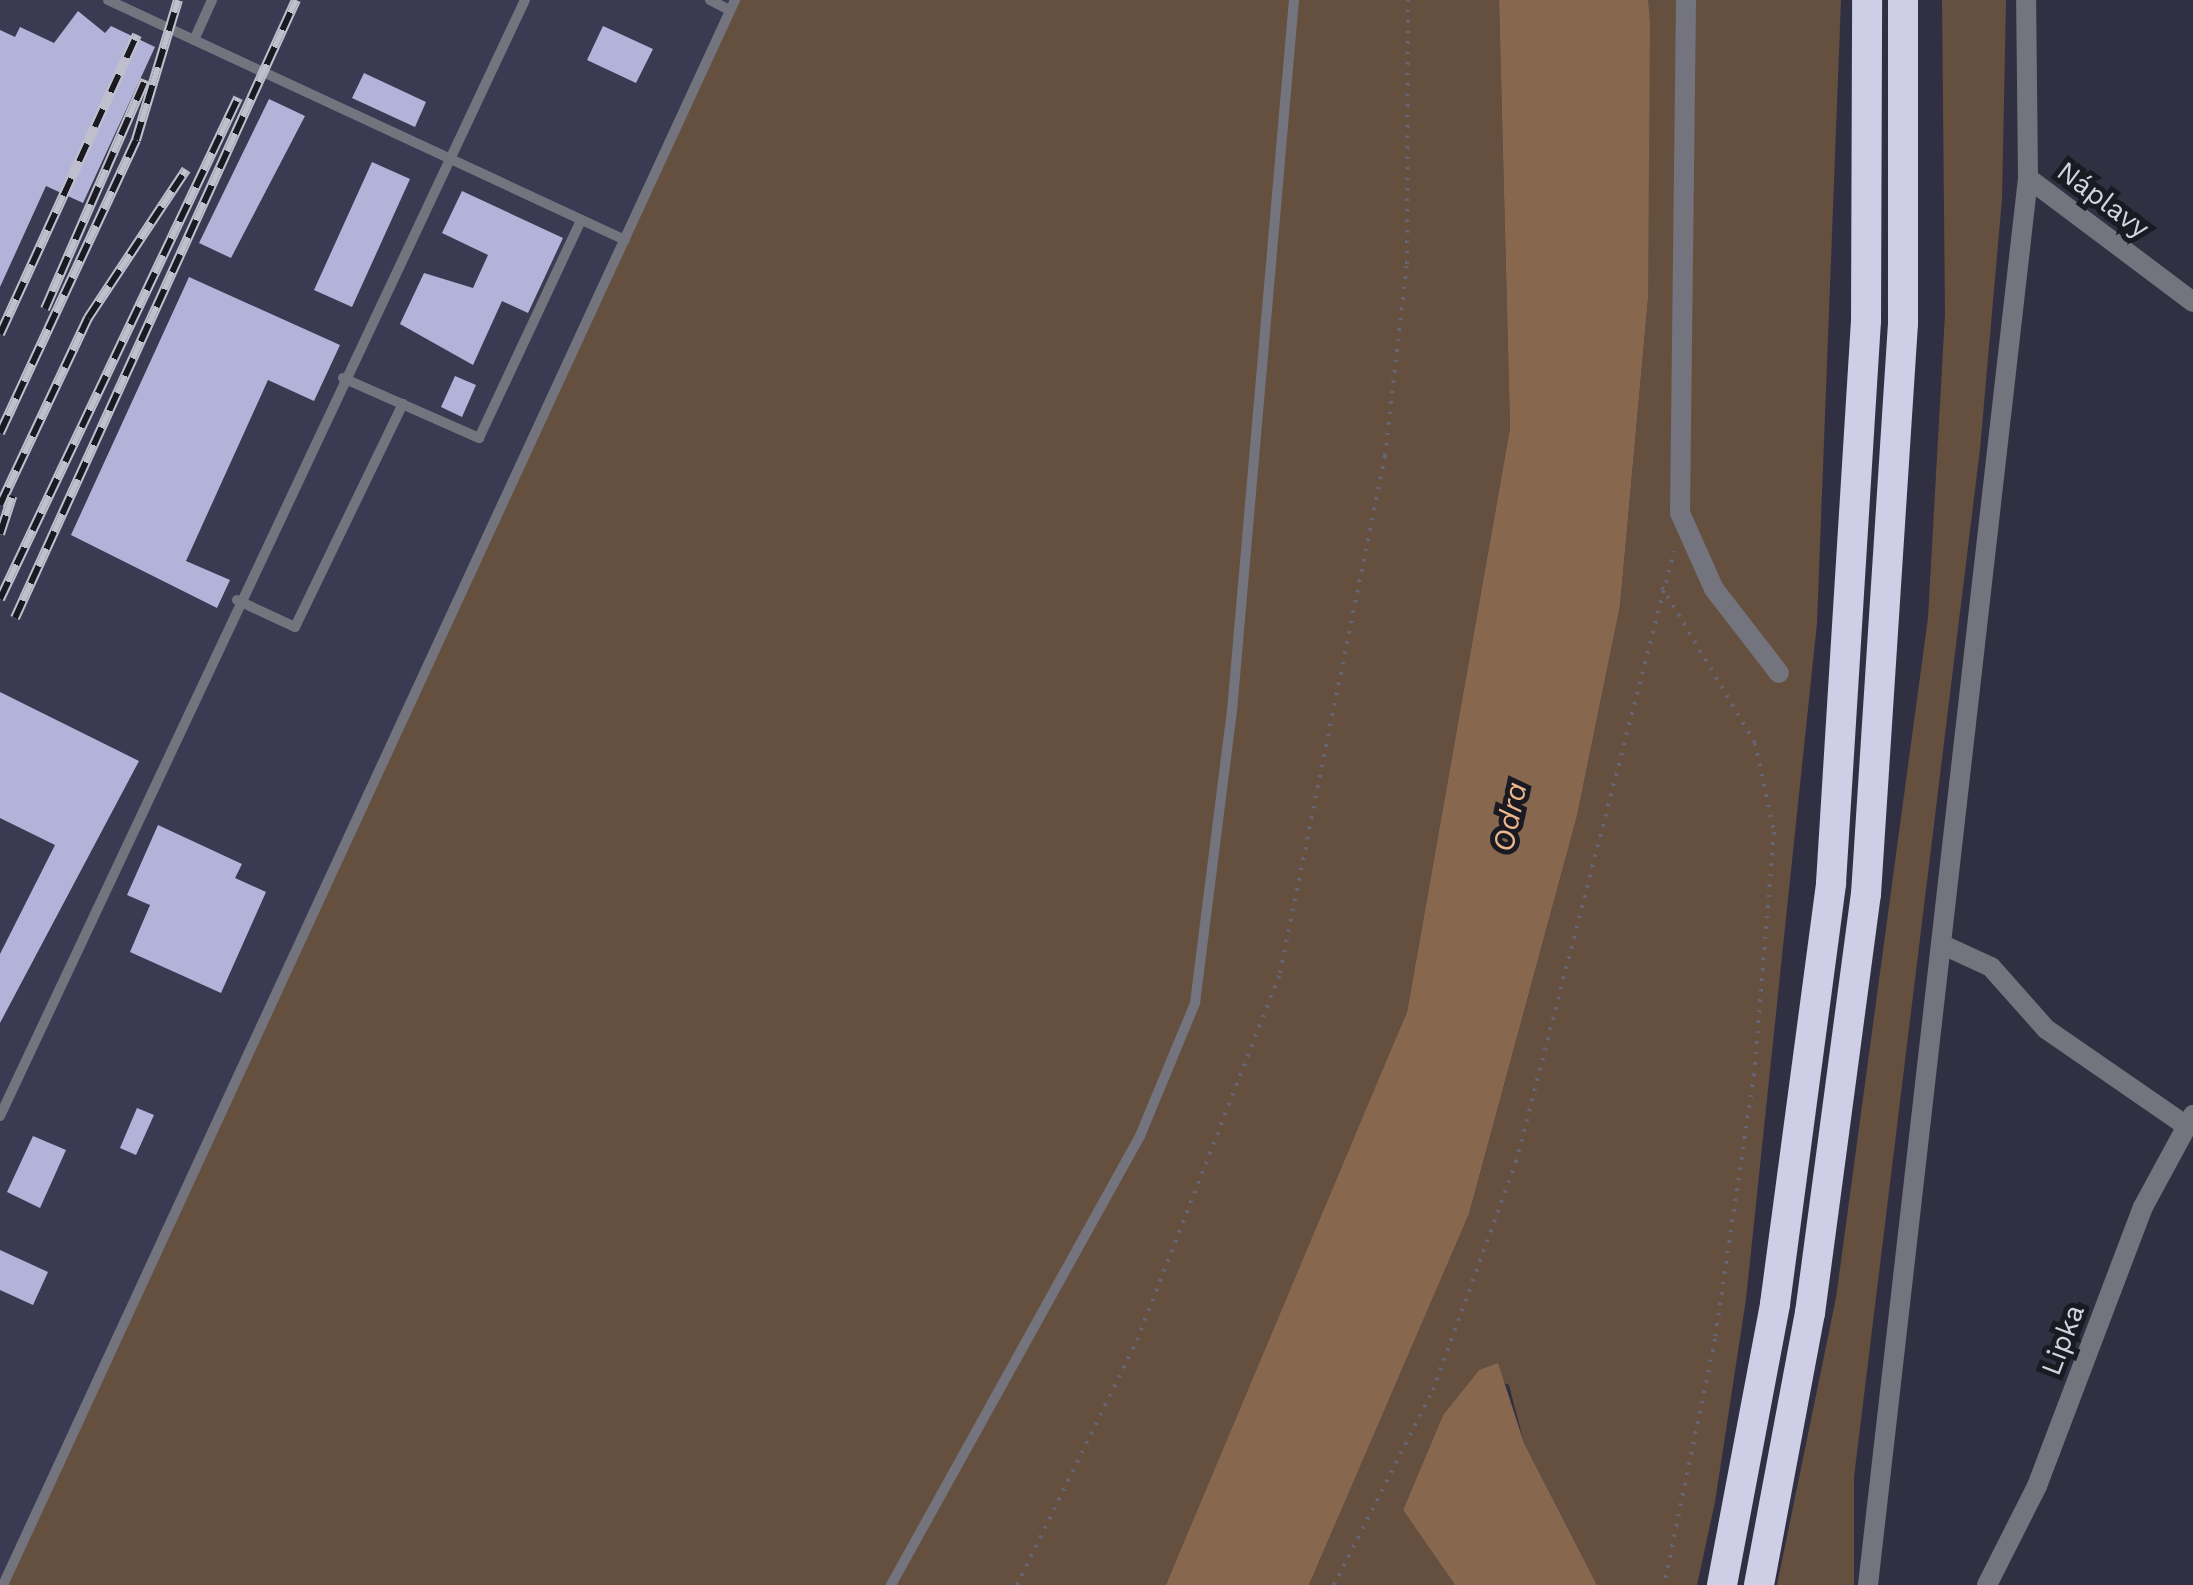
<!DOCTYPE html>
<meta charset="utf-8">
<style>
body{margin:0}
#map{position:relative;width:2193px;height:1585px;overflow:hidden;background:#313043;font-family:"Work Sans",sans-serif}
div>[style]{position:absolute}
.built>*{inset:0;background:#3a3a53}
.green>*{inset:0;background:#655040}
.water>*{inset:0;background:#87674e}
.building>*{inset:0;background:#b3b3da}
.path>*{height:4px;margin-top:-2px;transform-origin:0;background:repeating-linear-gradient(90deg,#666576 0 2.5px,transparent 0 10.5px)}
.service>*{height:10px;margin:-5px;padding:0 5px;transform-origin:5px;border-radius:5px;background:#74747e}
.minor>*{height:20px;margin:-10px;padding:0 10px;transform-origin:10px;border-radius:10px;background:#74747e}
.motorway>*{height:30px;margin:-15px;padding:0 15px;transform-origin:15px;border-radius:15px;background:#cecee7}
.rail>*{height:10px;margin-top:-5px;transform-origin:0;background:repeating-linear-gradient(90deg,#1a1a22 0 19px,#c0c0cd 0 38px);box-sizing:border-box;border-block:2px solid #c0c0cd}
span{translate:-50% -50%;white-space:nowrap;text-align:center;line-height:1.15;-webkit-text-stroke:10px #1a1a22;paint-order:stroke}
.street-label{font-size:28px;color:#d4d4e0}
.water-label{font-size:30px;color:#edb68b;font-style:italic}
</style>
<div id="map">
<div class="built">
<div style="clip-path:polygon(0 0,735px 0,0 1585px)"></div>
</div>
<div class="green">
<div style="clip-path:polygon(735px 0,1499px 0,1510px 428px,1407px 1012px,1200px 1521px,1166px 1585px,3px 1585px)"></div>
<div style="clip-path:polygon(1648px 0,1841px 0,1817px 623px,1746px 1299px,1715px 1502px,1697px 1585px,1597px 1585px,1524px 1443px,1509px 1385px,1479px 1370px,1443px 1415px,1403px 1510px,1455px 1585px,1309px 1585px,1469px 1214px,1577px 816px,1620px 606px,1648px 299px)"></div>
<div style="clip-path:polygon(1942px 0,2006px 0,2002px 199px,1980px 449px,1854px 1477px,1854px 1585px,1777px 1585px,1836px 1298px,1928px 618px,1945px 314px)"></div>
</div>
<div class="water">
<div style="clip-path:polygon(1499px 0,1648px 0,1650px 23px,1648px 299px,1620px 606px,1577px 816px,1469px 1214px,1309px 1585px,1166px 1585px,1407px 1012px,1510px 428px)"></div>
<div style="clip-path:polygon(1498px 1363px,1524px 1443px,1597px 1585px,1455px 1585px,1403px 1510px,1443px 1415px,1479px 1370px)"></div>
</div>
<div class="building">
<div style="clip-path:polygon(78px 11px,105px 33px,111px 26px,155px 47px,83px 203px,46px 186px,0 287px,0 30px,15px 37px,20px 27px,54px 43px)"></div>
<div style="clip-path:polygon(603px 26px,653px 49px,636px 83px,587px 60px)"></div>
<div style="clip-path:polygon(364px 73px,426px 102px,415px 127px,352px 98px)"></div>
<div style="clip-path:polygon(269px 99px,305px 116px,231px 258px,199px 243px)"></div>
<div style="clip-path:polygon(372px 162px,410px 179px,352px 307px,314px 290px)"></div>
<div style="clip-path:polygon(462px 191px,563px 238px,528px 313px,502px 301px,473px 365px,400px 324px,424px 273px,473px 288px,488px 255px,442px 233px)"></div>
<div style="clip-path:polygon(189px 277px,340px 345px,314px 401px,268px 380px,186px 561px,230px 580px,217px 608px,71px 535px)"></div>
<div style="clip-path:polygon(455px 376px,476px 385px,462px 417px,441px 407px)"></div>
<div style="clip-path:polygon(0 692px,139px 761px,0 1023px,0 954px,55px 845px,0 818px)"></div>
<div style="clip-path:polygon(158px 825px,242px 864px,235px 878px,266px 892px,221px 993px,130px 952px,150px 905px,127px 895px)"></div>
<div style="clip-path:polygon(137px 1108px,154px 1115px,136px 1155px,120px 1148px)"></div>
<div style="clip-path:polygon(33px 1136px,66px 1150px,40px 1208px,7px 1192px)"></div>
<div style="clip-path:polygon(0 1250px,48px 1272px,33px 1305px,0 1290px)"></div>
</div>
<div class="path">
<div style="left:1662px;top:587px;width:182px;rotate:59.2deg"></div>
<div style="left:1755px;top:743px;width:91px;rotate:77.9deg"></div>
<div style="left:1774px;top:832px;width:243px;rotate:94.7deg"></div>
<div style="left:1754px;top:1074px;width:268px;rotate:98.4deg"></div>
<div style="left:1715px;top:1339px;width:251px;rotate:101.7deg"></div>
<div style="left:1017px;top:1585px;width:273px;rotate:-63.9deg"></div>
<div style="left:1137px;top:1340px;width:394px;rotate:-68.7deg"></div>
<div style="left:1280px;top:973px;width:528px;rotate:-78.52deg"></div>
<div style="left:1385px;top:456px;width:193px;rotate:-83.5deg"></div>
<div style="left:1407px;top:264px;width:264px;rotate:-89.8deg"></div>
<div style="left:1334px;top:1585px;width:219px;rotate:-63.1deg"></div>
<div style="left:1433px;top:1390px;width:243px;rotate:-70deg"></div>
<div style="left:1516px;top:1162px;width:631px;rotate:-75.5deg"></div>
</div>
<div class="service">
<div style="left:108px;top:0;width:570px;rotate:24.9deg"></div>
<div style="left:710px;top:0;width:22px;rotate:27deg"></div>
<div style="left:194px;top:40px;width:44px;rotate:-65.8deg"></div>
<div style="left:343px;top:378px;width:149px;rotate:23.8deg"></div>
<div style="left:479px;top:438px;width:241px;rotate:-64.9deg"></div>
<div style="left:237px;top:600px;width:64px;rotate:25deg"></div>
<div style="left:295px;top:627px;width:248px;rotate:-64.2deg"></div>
<div style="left:0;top:1116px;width:1233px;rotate:-64.81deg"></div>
<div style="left:3px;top:1585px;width:1746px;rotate:-65.21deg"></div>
<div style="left:891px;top:1585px;width:513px;rotate:-60.99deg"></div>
<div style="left:1140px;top:1136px;width:144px;rotate:-67.5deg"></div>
<div style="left:1195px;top:1003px;width:294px;rotate:-82.8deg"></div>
<div style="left:1232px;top:711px;width:714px;rotate:-85.02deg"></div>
</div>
<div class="minor">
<div style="left:1686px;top:0;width:513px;rotate:90.67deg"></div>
<div style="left:1680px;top:513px;width:83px;rotate:65.9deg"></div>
<div style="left:1714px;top:589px;width:106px;rotate:52.3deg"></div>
<div style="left:2028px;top:178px;width:206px;rotate:36.9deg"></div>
<div style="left:1941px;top:944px;width:55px;rotate:24.7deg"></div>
<div style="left:1991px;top:967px;width:83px;rotate:48.4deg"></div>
<div style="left:2046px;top:1029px;width:169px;rotate:34.6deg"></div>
<div style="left:1868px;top:1585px;width:1416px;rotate:-83.51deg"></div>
<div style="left:2028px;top:178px;width:178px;rotate:-90.6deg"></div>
<div style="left:1987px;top:1585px;width:111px;rotate:-63.2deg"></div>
<div style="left:2037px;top:1486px;width:298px;rotate:-69.2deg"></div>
<div style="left:2143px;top:1207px;width:105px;rotate:-61.5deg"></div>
</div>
<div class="motorway">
<div style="left:1722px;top:1585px;width:286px;rotate:-79.3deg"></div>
<div style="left:1775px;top:1304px;width:425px;rotate:-82.4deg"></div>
<div style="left:1831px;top:883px;width:563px;rotate:-86.44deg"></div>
<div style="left:1866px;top:321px;width:321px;rotate:-89.8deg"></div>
<div style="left:1759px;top:1585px;width:277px;rotate:-79.4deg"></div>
<div style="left:1810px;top:1313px;width:423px;rotate:-82.4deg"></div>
<div style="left:1866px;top:894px;width:572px;rotate:-86.29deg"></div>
<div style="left:1903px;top:323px;width:323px;rotate:-90deg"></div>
</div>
<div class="rail">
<div style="left:45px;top:309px;width:250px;rotate:-66.4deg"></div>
<div style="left:0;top:334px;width:329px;rotate:-65.4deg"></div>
<div style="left:0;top:433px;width:323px;rotate:-65.1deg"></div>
<div style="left:136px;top:140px;width:146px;rotate:-73.3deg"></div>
<div style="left:0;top:505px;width:207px;rotate:-64.8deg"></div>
<div style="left:88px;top:318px;width:178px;rotate:-56.5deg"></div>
<div style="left:0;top:534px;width:40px;rotate:-72deg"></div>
<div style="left:0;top:599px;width:555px;rotate:-64.59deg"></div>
<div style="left:15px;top:618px;width:679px;rotate:-65.55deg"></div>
</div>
<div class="street-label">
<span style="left:2103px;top:200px;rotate:37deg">Náplavy</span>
<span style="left:2063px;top:1340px;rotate:-69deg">Lipka</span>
</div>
<div class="water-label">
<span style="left:1510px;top:817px;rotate:-78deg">Odra</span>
</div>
</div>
